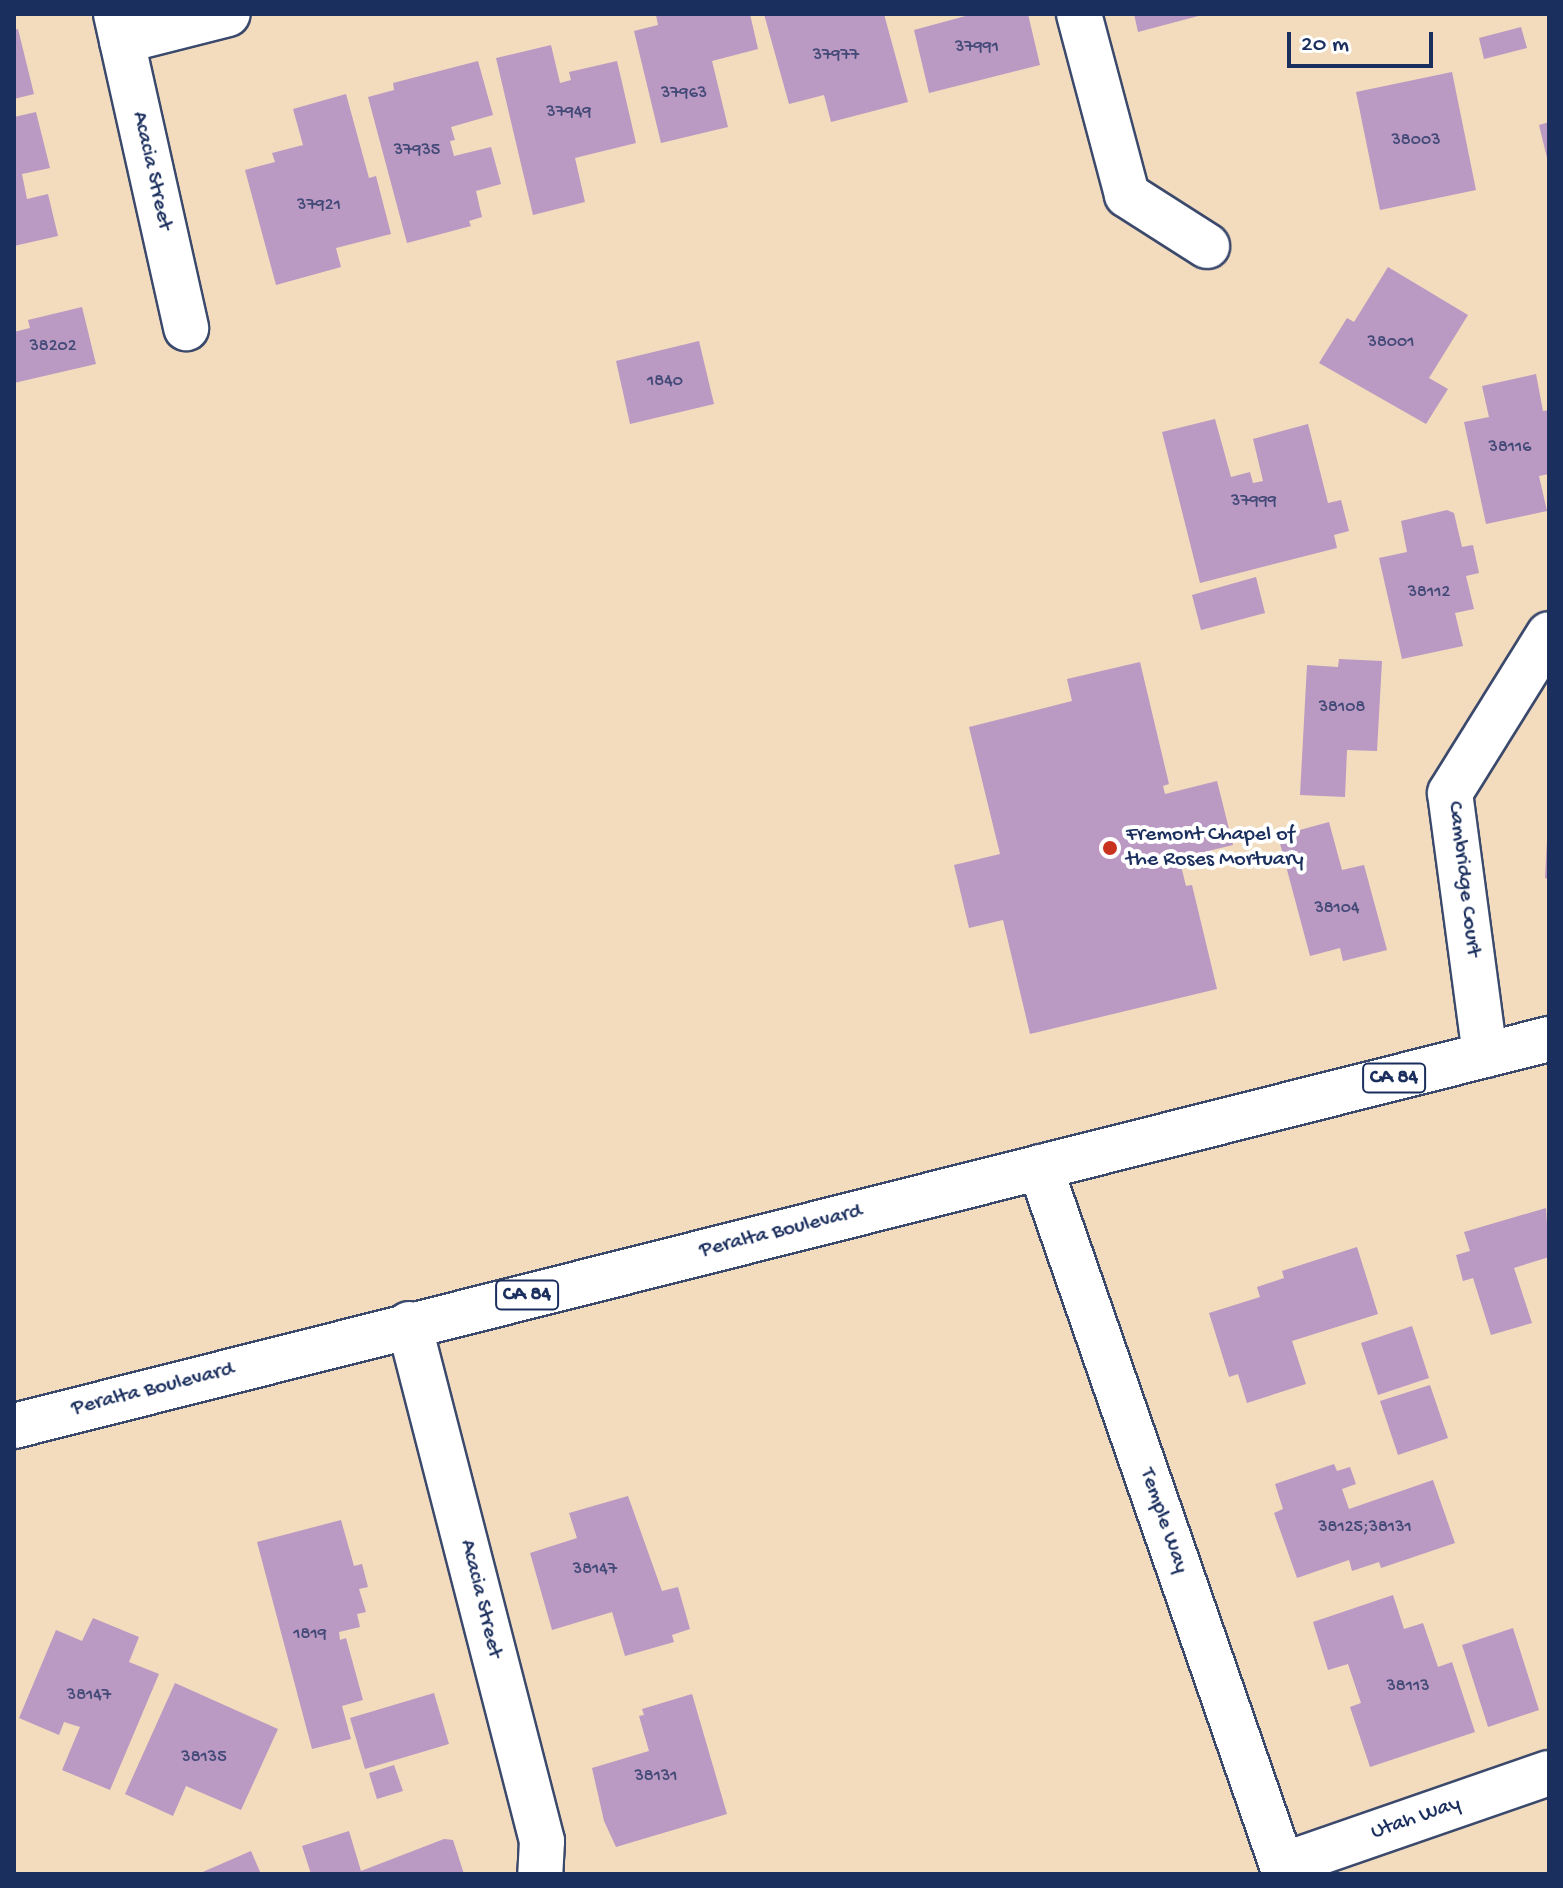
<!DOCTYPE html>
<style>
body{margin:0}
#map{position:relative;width:1563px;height:1888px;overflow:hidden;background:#f2dcbd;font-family:"Gochi Hand",sans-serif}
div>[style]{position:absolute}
.building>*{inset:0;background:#ba99c3}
.roads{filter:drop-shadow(2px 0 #3b496c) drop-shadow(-2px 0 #3b496c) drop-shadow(0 2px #3b496c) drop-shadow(0 -2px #3b496c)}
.minor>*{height:44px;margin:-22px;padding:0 22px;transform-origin:22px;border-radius:22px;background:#fff}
.primary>*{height:44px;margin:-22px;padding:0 22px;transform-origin:22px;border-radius:22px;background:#fff}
.dots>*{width:22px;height:22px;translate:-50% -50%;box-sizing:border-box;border:4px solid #fff;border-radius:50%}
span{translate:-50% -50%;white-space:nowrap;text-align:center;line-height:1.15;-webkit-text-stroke:8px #fff;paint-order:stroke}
.number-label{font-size:18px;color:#434a77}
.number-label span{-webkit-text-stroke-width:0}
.shield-label span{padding:2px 6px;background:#fff;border:2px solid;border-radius:6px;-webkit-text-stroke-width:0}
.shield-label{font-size:20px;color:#1b2f5e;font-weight:700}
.street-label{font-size:22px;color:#1b2f5e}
.poi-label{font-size:22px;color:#1b2f5e}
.left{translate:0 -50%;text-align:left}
.frame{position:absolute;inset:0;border:16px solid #1b2f5e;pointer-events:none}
.scale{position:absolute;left:1287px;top:32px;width:146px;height:36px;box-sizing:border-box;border:4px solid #1b2f5e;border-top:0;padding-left:10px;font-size:24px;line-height:28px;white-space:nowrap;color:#1b2f5e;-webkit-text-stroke:6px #fff;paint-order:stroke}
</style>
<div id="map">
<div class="building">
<div style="clip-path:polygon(662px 14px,750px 14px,758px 49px,712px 61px,728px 127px,661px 143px,634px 31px,658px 25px,656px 15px)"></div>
<div style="clip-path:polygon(764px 14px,884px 14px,908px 102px,831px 122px,824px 95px,789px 104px)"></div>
<div style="clip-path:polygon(973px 14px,1028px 14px,1040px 65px,929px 93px,914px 30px)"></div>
<div style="clip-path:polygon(1134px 14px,1202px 14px,1202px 15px,1138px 32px)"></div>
<div style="clip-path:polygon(1521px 27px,1527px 48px,1484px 59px,1479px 38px)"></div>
<div style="clip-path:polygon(18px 29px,34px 94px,14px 99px,14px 30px)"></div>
<div style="clip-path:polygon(551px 45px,560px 83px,571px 80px,569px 72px,617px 61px,636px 143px,575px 158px,585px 202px,533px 215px,496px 58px)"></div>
<div style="clip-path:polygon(478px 61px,493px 115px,451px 127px,455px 140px,450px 141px,454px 156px,491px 147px,501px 184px,476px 191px,482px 217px,469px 221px,471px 226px,407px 243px,368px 97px,394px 90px,393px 83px)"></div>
<div style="clip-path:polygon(1452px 72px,1476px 190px,1380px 210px,1356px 92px)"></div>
<div style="clip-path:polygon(346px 94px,369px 178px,376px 176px,391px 234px,336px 248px,341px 267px,276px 285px,245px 170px,275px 162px,272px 153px,303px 145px,293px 109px)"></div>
<div style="clip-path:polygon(36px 112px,50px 168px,22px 174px,27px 199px,48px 194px,58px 236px,14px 246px,14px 117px)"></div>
<div style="clip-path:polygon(1549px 122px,1549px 162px,1548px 162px,1539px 125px)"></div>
<div style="clip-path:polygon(1388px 267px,1468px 315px,1429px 378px,1448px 389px,1426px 424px,1319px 363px,1347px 318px,1354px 322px)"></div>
<div style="clip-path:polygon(82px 307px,96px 364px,14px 383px,14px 332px,30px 328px,28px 320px)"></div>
<div style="clip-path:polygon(699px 341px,714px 404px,630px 424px,616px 361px)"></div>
<div style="clip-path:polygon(1536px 374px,1543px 411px,1549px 410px,1549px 474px,1539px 476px,1547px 511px,1486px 524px,1464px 422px,1489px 417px,1482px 386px)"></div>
<div style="clip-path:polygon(1215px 419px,1231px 477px,1250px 472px,1253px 483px,1263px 481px,1253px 439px,1308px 424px,1328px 503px,1341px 500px,1349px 531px,1334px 535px,1337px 548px,1200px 583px,1162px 432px)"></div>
<div style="clip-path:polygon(1447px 510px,1454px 513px,1462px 547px,1473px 545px,1479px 573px,1466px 576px,1474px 609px,1455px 613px,1463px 646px,1402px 659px,1379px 558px,1407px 552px,1401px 521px)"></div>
<div style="clip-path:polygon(1256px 577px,1265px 613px,1201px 630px,1192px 595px)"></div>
<div style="clip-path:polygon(1339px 659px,1382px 661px,1377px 751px,1347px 750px,1345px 797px,1300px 795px,1307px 665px,1338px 667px)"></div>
<div style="clip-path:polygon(1140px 662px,1169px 784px,1163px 786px,1165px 794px,1217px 781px,1233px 845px,1179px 858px,1186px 886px,1192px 885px,1217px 989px,1030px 1034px,1003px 920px,969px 928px,954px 865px,1000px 854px,969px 727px,1072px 701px,1067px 679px)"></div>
<div style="clip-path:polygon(1329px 822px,1342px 870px,1364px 865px,1387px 950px,1343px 961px,1340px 948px,1310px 956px,1278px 836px)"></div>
<div style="clip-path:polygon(1547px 840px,1549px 840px,1549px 879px,1545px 878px)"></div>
<div style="clip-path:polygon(1546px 1208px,1549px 1257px,1514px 1268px,1532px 1323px,1491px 1335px,1473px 1278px,1463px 1281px,1456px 1255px,1470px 1251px,1464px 1232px)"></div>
<div style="clip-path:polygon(1357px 1247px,1378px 1314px,1292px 1341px,1306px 1384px,1247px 1403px,1238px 1374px,1229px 1377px,1209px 1313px,1260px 1297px,1257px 1287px,1284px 1278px,1282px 1271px)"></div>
<div style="clip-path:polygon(1412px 1326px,1429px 1378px,1378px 1395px,1361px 1343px)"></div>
<div style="clip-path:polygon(1430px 1385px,1448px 1438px,1398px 1455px,1380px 1401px)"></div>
<div style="clip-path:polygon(1334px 1464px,1337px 1471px,1350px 1467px,1356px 1484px,1342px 1489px,1349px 1509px,1433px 1480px,1455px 1543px,1381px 1568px,1379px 1562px,1352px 1571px,1349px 1560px,1297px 1578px,1274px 1513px,1283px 1509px,1275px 1484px)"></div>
<div style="clip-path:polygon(628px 1496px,662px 1591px,678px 1587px,690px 1629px,672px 1635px,674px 1642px,625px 1656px,612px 1612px,552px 1630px,530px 1553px,577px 1538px,569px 1513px)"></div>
<div style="clip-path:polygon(341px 1520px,354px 1566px,362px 1564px,368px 1587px,359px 1589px,366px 1612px,357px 1614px,360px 1627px,339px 1632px,340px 1640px,346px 1638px,363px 1700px,342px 1706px,351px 1739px,312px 1749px,257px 1542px)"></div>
<div style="clip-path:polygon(1393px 1595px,1404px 1629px,1423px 1623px,1438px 1667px,1452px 1662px,1475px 1732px,1370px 1767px,1350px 1707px,1361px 1703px,1348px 1664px,1328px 1670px,1313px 1622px)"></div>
<div style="clip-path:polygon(93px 1618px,139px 1637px,129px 1662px,159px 1674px,110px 1790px,62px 1770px,80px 1727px,64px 1722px,59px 1735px,19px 1718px,56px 1630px,82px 1641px)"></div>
<div style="clip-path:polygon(1513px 1628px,1539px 1710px,1488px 1727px,1462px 1645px)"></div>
<div style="clip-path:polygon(175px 1683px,278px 1729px,241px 1810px,186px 1786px,173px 1816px,125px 1794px)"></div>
<div style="clip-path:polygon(434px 1693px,449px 1744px,365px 1769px,350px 1718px)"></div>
<div style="clip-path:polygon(692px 1694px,727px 1814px,616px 1847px,604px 1821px,592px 1768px,649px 1751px,639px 1716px,644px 1715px,642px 1709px)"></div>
<div style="clip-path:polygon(394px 1765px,403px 1791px,377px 1799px,369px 1773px)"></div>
<div style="clip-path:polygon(349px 1831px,361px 1871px,444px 1839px,453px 1840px,464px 1874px,311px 1874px,302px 1846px)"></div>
<div style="clip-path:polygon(251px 1851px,261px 1874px,198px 1874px)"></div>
</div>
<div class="roads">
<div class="minor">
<div style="left:116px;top:14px;width:322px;rotate:77.4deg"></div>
<div style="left:1079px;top:14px;width:187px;rotate:75.1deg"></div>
<div style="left:1127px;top:195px;width:95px;rotate:32.5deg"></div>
<div style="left:122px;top:41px;width:109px;rotate:-14.3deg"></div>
<div style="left:1485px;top:1055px;width:264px;rotate:-97.6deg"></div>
<div style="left:1450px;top:793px;width:187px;rotate:-58.1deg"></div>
<div style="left:1040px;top:1167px;width:748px;rotate:70.89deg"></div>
<div style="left:409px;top:1324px;width:534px;rotate:75.57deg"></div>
<div style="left:542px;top:1841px;width:33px;rotate:93deg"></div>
<div style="left:1283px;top:1865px;width:281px;rotate:-19.1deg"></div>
</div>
<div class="primary">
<div style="left:14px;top:1426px;width:1583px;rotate:-14.15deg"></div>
</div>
</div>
<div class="dots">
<div style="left:1110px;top:848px;background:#c8321e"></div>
</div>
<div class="number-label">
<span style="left:977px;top:48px">37991</span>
<span style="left:836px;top:56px">37977</span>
<span style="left:684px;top:94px">37963</span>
<span style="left:569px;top:113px">37949</span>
<span style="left:1416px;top:141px">38003</span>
<span style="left:417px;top:151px">37935</span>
<span style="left:319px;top:206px">37921</span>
<span style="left:1391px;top:343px">38001</span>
<span style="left:53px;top:347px">38202</span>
<span style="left:665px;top:382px">1840</span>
<span style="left:1510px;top:448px">38116</span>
<span style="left:1254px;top:502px">37999</span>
<span style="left:1429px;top:593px">38112</span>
<span style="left:1342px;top:708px">38108</span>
<span style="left:1337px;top:909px">38104</span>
<span style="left:1365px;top:1528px">38125;38131</span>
<span style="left:595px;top:1570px">38147</span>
<span style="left:310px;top:1635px">1819</span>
<span style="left:1408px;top:1687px">38113</span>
<span style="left:89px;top:1696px">38147</span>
<span style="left:204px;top:1758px">38135</span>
<span style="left:656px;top:1777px">38131</span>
</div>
<div class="shield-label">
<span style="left:1394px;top:1078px">CA 84</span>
<span style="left:527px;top:1295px">CA 84</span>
</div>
<div class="street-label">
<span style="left:151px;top:171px;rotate:77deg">Acacia Street</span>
<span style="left:1463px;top:879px;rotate:83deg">Cambridge Court</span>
<span style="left:781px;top:1232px;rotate:-14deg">Peralta Boulevard</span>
<span style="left:153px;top:1390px;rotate:-14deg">Peralta Boulevard</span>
<span style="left:1163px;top:1521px;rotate:71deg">Temple Way</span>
<span style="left:480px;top:1599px;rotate:76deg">Acacia Street</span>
<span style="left:1416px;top:1819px;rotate:-19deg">Utah Way</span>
</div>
<div class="poi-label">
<span class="left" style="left:1126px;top:848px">Fremont Chapel of<br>the Roses Mortuary</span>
</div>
<div class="frame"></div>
<div class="scale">20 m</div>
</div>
